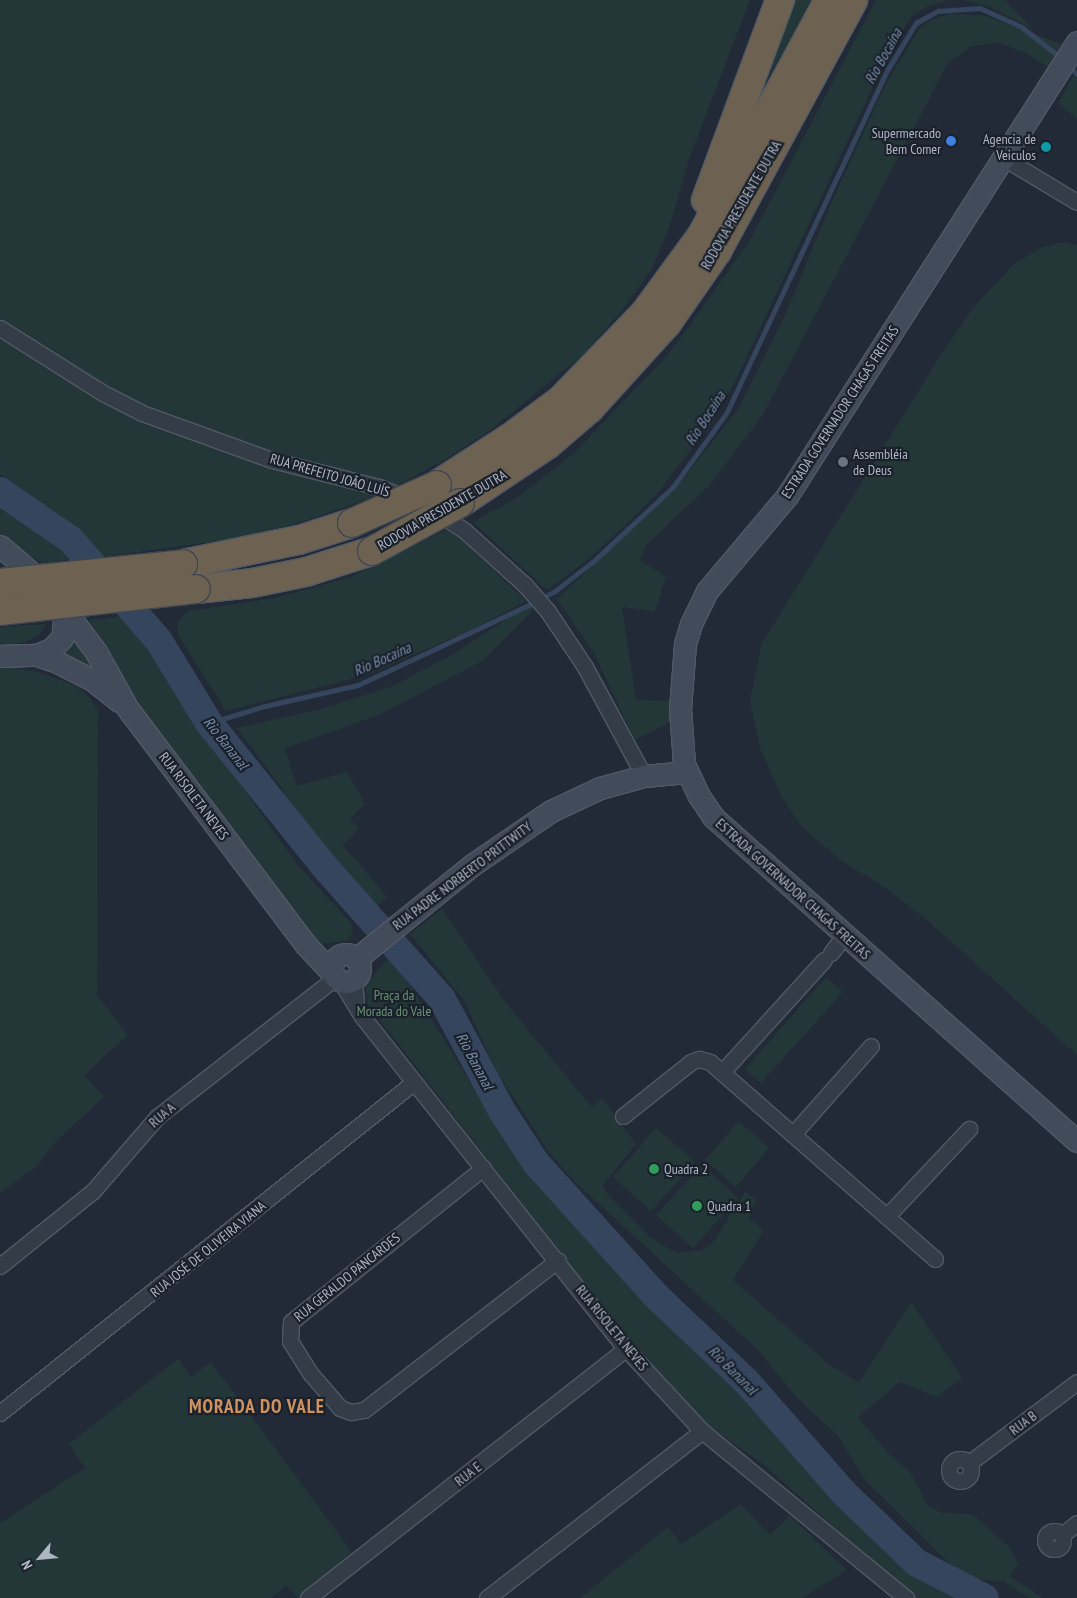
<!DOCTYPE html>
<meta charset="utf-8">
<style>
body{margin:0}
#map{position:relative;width:1077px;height:1598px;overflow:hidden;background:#212a36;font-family:"PT Sans Narrow",sans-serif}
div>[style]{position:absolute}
.green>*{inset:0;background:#243738}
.stream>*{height:4.5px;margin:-2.25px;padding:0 2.25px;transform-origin:2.25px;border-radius:2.25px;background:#35455d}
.river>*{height:28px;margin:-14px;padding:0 14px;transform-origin:14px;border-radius:14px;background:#35455d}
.roads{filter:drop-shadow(1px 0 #515965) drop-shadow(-1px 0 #515965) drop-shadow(0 1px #515965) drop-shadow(0 -1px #515965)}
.minor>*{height:15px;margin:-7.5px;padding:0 7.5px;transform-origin:7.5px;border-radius:7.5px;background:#343c47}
.minor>.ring{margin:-7.5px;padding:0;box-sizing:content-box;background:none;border:15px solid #343c47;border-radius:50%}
.secondary>*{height:21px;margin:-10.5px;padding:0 10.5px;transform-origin:10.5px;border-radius:10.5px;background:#424b5a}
.secondary>.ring{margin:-10.5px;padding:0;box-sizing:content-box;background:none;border:21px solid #424b5a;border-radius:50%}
.motorway>*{height:28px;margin:-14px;padding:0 14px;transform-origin:14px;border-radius:14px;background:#6d6251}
.bridges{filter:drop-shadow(1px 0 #3f4651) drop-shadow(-1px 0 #3f4651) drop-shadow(0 1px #3f4651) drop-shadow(0 -1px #3f4651)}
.motorway-bridge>*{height:28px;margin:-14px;padding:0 14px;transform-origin:14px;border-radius:14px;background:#6d6251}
.dots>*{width:14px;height:14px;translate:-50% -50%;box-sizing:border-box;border:2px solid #1a212b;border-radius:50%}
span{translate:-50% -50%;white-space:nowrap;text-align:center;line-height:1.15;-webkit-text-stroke:4.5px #1a212b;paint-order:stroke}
.poi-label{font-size:14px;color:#aeb6c4}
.right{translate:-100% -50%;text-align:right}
.left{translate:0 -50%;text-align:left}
.street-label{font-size:14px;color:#aeb6c4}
.park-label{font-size:14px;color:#679372}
.water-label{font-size:15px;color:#778dab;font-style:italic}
.district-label{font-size:19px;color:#cf915e;font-weight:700;letter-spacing:1px}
.north{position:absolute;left:15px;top:1533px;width:50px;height:50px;-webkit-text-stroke:4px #1a212b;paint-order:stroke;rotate:242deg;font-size:14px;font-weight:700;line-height:20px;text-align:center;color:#aeb6c4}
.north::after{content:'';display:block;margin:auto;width:18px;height:22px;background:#aeb6c4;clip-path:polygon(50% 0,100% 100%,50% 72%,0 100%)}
</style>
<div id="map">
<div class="green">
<div style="clip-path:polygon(0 0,750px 0,689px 159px,670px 225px,652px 269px,623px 309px,586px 352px,490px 430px,446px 459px,392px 488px,323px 464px,243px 444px,149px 409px,111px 391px,0 321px)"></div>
<div style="clip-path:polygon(788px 0,813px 0,752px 106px)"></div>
<div style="clip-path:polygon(876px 0,950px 0,928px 6px,912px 16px,891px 48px,735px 382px,709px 426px,659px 491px,623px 527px,587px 560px,547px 590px,473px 522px,518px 497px,574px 453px,665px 358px,688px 328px,750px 240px)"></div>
<div style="clip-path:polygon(963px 0,1005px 0,1033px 29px,990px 7px)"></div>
<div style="clip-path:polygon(949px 14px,983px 15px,1061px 44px,1048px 67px,1024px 52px,996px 42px,970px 47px,948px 63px,762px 416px,709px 486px,646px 545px,640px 560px,666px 577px,655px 611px,622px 607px,636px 700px,670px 701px,674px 720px,635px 740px,594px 653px,557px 599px,675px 489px,739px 408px,784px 318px,832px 201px,887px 82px,919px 29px,931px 20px)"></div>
<div style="clip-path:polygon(1077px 70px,1077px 119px,1058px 103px)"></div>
<div style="clip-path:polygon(1065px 242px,1077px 245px,1077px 1055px,926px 919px,884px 887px,840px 860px,801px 826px,780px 794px,760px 748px,750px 701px,762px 643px,944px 350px,974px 307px,1013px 265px,1042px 247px)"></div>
<div style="clip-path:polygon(0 333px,103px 397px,381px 494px,308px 520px,240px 538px,100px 557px,54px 515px,0 474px)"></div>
<div style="clip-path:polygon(0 502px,31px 522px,79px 558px,42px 563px,0 538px)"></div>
<div style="clip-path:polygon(450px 528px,526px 601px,473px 629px,367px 675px,226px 711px,178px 635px,177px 621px,189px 611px,275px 598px,351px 577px)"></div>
<div style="clip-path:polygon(529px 605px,533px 610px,482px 661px,379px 715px,285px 748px,297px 786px,347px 772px,365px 804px,350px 818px,359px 829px,343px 845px,387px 897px,377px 906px,368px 905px,302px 835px,283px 790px,237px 728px,325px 708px,393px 686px,455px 653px)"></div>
<div style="clip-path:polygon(128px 616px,172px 678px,203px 731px,272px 829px,297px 864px,351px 923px,353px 932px,347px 941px,316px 944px,155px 728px,88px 620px)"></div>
<div style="clip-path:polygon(46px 624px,38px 635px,25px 642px,0 646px,0 627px)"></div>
<div style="clip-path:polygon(80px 640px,102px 678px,58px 657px)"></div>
<div style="clip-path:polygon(0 666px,38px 672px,76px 686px,91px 699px,98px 712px,97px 995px,128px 1035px,84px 1075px,104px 1097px,57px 1140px,37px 1166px,0 1193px)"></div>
<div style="clip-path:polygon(442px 909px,504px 1000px,528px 1030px,592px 1107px,602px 1098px,636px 1144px,603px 1185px,607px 1194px,650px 1237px,676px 1253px,703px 1250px,714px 1241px,745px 1192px,756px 1200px,749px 1219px,764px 1230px,733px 1280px,826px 1362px,859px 1383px,911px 1302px,962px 1378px,937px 1397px,900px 1382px,858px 1417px,889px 1454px,910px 1472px,928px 1506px,942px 1513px,972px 1514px,977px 1518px,1010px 1548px,1018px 1564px,1010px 1576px,1043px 1598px,1030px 1598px,1004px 1582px,966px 1578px,947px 1561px,866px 1481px,838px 1436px,796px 1397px,758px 1350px,574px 1181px,548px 1151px,497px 1072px,464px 1000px,410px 934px)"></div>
<div style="clip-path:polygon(387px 960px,393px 961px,398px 966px,530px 1178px,737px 1376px,791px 1443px,866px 1523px,917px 1568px,974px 1598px,917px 1598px,892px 1579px,762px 1463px,710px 1427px,673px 1390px,608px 1314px,368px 1005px,365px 985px)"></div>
<div style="clip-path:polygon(826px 977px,843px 992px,761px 1083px,745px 1069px)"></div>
<div style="clip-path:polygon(739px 1121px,769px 1148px,736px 1187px,705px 1160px)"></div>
<div style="clip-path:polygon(656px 1128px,695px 1162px,651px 1211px,613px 1177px)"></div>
<div style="clip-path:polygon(702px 1165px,738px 1198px,693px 1248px,656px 1215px)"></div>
<div style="clip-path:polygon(178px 1359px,191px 1377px,211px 1362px,352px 1552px,299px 1598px,286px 1585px,271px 1598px,0 1598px,0 1523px,85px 1468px,69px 1444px)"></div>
<div style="clip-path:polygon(741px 1504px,770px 1535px,790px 1516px,847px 1570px,802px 1598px,580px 1598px,668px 1527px,681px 1544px)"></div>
</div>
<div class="stream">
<div style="left:1069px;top:66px;width:11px;rotate:45deg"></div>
<div style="left:209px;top:723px;width:59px;rotate:-16.9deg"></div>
<div style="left:265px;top:706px;width:95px;rotate:-12.7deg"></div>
<div style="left:358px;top:685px;width:189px;rotate:-25.1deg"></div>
<div style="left:529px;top:605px;width:30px;rotate:-28deg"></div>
<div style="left:555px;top:591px;width:51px;rotate:-37.8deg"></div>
<div style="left:595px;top:560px;width:107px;rotate:-43.1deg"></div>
<div style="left:673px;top:487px;width:92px;rotate:-54.2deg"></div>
<div style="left:727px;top:412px;width:379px;rotate:-64.9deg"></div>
<div style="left:888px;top:69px;width:54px;rotate:-58.7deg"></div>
<div style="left:916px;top:23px;width:25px;rotate:-29deg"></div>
<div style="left:938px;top:11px;width:42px;rotate:-4.1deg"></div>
<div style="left:980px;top:8px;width:46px;rotate:24.3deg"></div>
<div style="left:1022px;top:27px;width:48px;rotate:38.3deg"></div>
</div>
<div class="river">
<div style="left:0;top:491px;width:86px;rotate:34.6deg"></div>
<div style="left:71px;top:540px;width:134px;rotate:48.9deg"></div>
<div style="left:159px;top:641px;width:96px;rotate:58.6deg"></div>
<div style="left:209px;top:723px;width:182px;rotate:51.2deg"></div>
<div style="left:323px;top:865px;width:179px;rotate:48.4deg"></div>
<div style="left:442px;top:999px;width:127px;rotate:61.8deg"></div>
<div style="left:502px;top:1111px;width:62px;rotate:56.8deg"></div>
<div style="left:536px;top:1163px;width:179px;rotate:47.9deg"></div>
<div style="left:656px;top:1296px;width:124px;rotate:43.4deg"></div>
<div style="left:746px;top:1381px;width:150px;rotate:48.8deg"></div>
<div style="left:845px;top:1494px;width:100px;rotate:43.8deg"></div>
<div style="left:917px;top:1563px;width:76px;rotate:27.2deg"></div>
</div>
<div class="roads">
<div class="minor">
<div style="left:1002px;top:157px;width:87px;rotate:31deg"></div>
<div style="left:0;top:328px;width:122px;rotate:32.3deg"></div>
<div style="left:103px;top:393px;width:44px;rotate:27.1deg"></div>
<div style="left:142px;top:413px;width:138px;rotate:19.9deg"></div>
<div style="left:272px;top:460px;width:110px;rotate:14.2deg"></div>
<div style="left:379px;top:487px;width:31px;rotate:22deg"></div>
<div style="left:436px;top:512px;width:35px;rotate:33deg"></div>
<div style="left:465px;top:531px;width:81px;rotate:42deg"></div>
<div style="left:525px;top:585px;width:33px;rotate:49deg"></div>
<div style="left:547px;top:610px;width:69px;rotate:56.3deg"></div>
<div style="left:585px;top:667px;width:124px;rotate:61.6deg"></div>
<div style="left:831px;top:953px;width:21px;rotate:-53deg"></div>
<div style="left:354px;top:979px;width:23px;rotate:85deg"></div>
<div style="left:340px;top:980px;width:41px;rotate:59deg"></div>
<div style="left:361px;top:1015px;width:426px;rotate:51.6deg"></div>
<div style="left:626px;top:1349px;width:112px;rotate:47.2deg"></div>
<div style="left:702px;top:1431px;width:264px;rotate:39.3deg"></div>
<div style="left:723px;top:1071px;width:150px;rotate:-47.7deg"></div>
<div style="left:623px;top:1116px;width:87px;rotate:-38.5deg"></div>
<div style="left:691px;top:1062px;width:9px;rotate:-21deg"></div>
<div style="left:699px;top:1059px;width:11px;rotate:15deg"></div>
<div style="left:710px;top:1062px;width:299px;rotate:41.2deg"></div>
<div style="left:794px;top:1133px;width:116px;rotate:-48.5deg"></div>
<div style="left:483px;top:1168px;width:246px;rotate:141.3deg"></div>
<div style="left:291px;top:1322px;width:19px;rotate:93deg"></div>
<div style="left:290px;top:1341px;width:39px;rotate:58deg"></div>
<div style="left:311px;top:1374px;width:45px;rotate:49.5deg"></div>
<div style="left:340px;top:1408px;width:12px;rotate:20deg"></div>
<div style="left:351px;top:1412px;width:13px;rotate:-9deg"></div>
<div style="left:364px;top:1410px;width:245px;rotate:-37.7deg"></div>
<div style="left:887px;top:1216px;width:120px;rotate:-46.7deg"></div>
<div style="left:0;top:1266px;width:119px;rotate:-38.9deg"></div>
<div style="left:93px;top:1191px;width:98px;rotate:-49.1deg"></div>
<div style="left:157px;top:1117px;width:227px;rotate:-38deg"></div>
<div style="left:0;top:1413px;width:530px;rotate:-38.64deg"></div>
<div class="ring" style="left:949px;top:1459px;width:7px;height:7px"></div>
<div style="left:969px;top:1463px;width:135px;rotate:-36.9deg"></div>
<div class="ring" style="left:1045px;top:1531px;width:3px;height:3px"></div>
<div style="left:1062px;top:1535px;width:19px;rotate:-39deg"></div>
<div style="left:308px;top:1598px;width:404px;rotate:-38.1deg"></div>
<div style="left:487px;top:1598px;width:272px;rotate:-37.8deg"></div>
</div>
<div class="secondary">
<div style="left:1077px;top:42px;width:539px;rotate:122.57deg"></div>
<div style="left:787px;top:496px;width:124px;rotate:130.1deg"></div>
<div style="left:707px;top:591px;width:37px;rotate:116deg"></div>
<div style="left:691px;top:624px;width:21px;rotate:107deg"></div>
<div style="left:685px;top:644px;width:65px;rotate:94.4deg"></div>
<div style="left:680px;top:709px;width:55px;rotate:85.8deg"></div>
<div style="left:684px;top:764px;width:35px;rotate:65deg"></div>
<div style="left:699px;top:796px;width:25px;rotate:56deg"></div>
<div style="left:713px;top:817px;width:487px;rotate:41.7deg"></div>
<div style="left:0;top:546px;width:55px;rotate:40.6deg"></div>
<div style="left:42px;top:582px;width:37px;rotate:52deg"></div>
<div style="left:65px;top:611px;width:27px;rotate:96deg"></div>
<div style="left:62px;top:638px;width:16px;rotate:135deg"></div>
<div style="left:51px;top:649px;width:15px;rotate:157deg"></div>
<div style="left:64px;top:609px;width:54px;rotate:53.3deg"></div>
<div style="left:96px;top:652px;width:65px;rotate:60.7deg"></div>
<div style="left:128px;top:709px;width:294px;rotate:53deg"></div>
<div style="left:305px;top:944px;width:42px;rotate:46.9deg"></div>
<div style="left:0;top:656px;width:37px;rotate:-2deg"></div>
<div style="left:37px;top:655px;width:21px;rotate:19deg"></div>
<div style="left:57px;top:662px;width:38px;rotate:27deg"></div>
<div style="left:91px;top:679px;width:36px;rotate:38deg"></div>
<div class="ring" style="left:332px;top:954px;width:7px;height:7px"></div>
<div style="left:356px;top:959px;width:149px;rotate:-39deg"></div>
<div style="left:472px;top:865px;width:96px;rotate:-34.4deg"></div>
<div style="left:551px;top:811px;width:54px;rotate:-25.1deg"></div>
<div style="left:600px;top:788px;width:46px;rotate:-15.3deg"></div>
<div style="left:644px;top:776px;width:43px;rotate:-5.3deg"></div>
</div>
<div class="motorway">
<div style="left:706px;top:200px;width:213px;rotate:-69.7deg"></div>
<div style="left:437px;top:485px;width:87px;rotate:-32.8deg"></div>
<div style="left:510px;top:438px;width:64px;rotate:-36.7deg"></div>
<div style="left:561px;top:400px;width:121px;rotate:-46deg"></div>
<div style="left:645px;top:313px;width:97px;rotate:-53.8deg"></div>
<div style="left:702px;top:235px;width:267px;rotate:-61.6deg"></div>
<div style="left:460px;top:503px;width:106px;rotate:-33.8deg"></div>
<div style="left:548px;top:444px;width:54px;rotate:-40.5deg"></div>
<div style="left:589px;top:409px;width:116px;rotate:-47.8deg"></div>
<div style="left:667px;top:323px;width:88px;rotate:-55.2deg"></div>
<div style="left:717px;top:251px;width:285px;rotate:-61.5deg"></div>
<div style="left:183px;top:564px;width:118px;rotate:-11.7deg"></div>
<div style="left:299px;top:540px;width:56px;rotate:-17.8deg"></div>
<div style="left:196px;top:589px;width:56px;rotate:-6.1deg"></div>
<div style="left:252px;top:583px;width:55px;rotate:-11.5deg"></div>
<div style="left:306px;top:572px;width:69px;rotate:-17.7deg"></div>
</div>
</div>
<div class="bridges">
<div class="motorway-bridge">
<div style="left:352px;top:523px;width:93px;rotate:-24.1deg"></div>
<div style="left:372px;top:551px;width:100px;rotate:-28.6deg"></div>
<div style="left:0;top:583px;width:184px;rotate:-5.9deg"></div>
<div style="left:0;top:611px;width:197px;rotate:-6.4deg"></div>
</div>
</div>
<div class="dots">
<div style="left:951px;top:141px;background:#3f7fe0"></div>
<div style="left:1046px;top:147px;background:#0f9aa8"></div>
<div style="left:843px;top:462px;background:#6b7280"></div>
<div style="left:654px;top:1169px;background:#2e9e5b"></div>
<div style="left:697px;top:1206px;background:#2e9e5b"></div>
</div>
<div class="poi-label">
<span class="right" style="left:941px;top:141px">Supermercado<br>Bem Comer</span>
<span class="right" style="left:1036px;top:147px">Agencia de<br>Veiculos</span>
<span class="left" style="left:853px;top:462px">Assembléia<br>de Deus</span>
<span class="left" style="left:664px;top:1169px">Quadra 2</span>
<span class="left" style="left:707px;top:1206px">Quadra 1</span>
</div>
<div class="street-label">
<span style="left:741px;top:205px;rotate:-60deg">RODOVIA PRESIDENTE DUTRA</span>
<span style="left:840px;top:412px;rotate:-57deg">ESTRADA GOVERNADOR CHAGAS FREITAS</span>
<span style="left:330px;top:475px;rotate:16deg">RUA PREFEITO JOÃO LUÍS</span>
<span style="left:442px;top:510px;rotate:-30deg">RODOVIA PRESIDENTE DUTRA</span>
<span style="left:194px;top:796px;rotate:53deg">RUA RISOLETA NEVES</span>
<span style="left:462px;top:876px;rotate:-37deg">RUA PADRE NORBERTO PRITTWITY</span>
<span style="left:793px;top:889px;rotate:42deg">ESTRADA GOVERNADOR CHAGAS FREITAS</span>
<span style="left:162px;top:1115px;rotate:-41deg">RUA A</span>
<span style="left:208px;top:1249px;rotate:-39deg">RUA JOSÉ DE OLIVEIRA VIANA</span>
<span style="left:347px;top:1277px;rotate:-39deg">RUA GERALDO PANCARDES</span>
<span style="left:612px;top:1328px;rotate:51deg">RUA RISOLETA NEVES</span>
<span style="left:1023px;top:1423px;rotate:-37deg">RUA B</span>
<span style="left:468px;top:1474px;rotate:-38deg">RUA E</span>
</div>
<div class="park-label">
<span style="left:394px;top:1003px">Praça da<br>Morada do Vale</span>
</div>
<div class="water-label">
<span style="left:883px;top:56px;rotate:-61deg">Rio Bocaína</span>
<span style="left:705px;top:418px;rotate:-57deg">Rio Bocaína</span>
<span style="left:382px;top:659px;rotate:-24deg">Rio Bocaína</span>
<span style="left:226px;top:743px;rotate:52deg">Rio Bananal</span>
<span style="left:475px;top:1061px;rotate:62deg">Rio Bananal</span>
<span style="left:733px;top:1370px;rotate:45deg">Rio Bananal</span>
</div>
<div class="district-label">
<span style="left:257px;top:1407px">MORADA DO VALE</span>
</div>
<div class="north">N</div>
</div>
